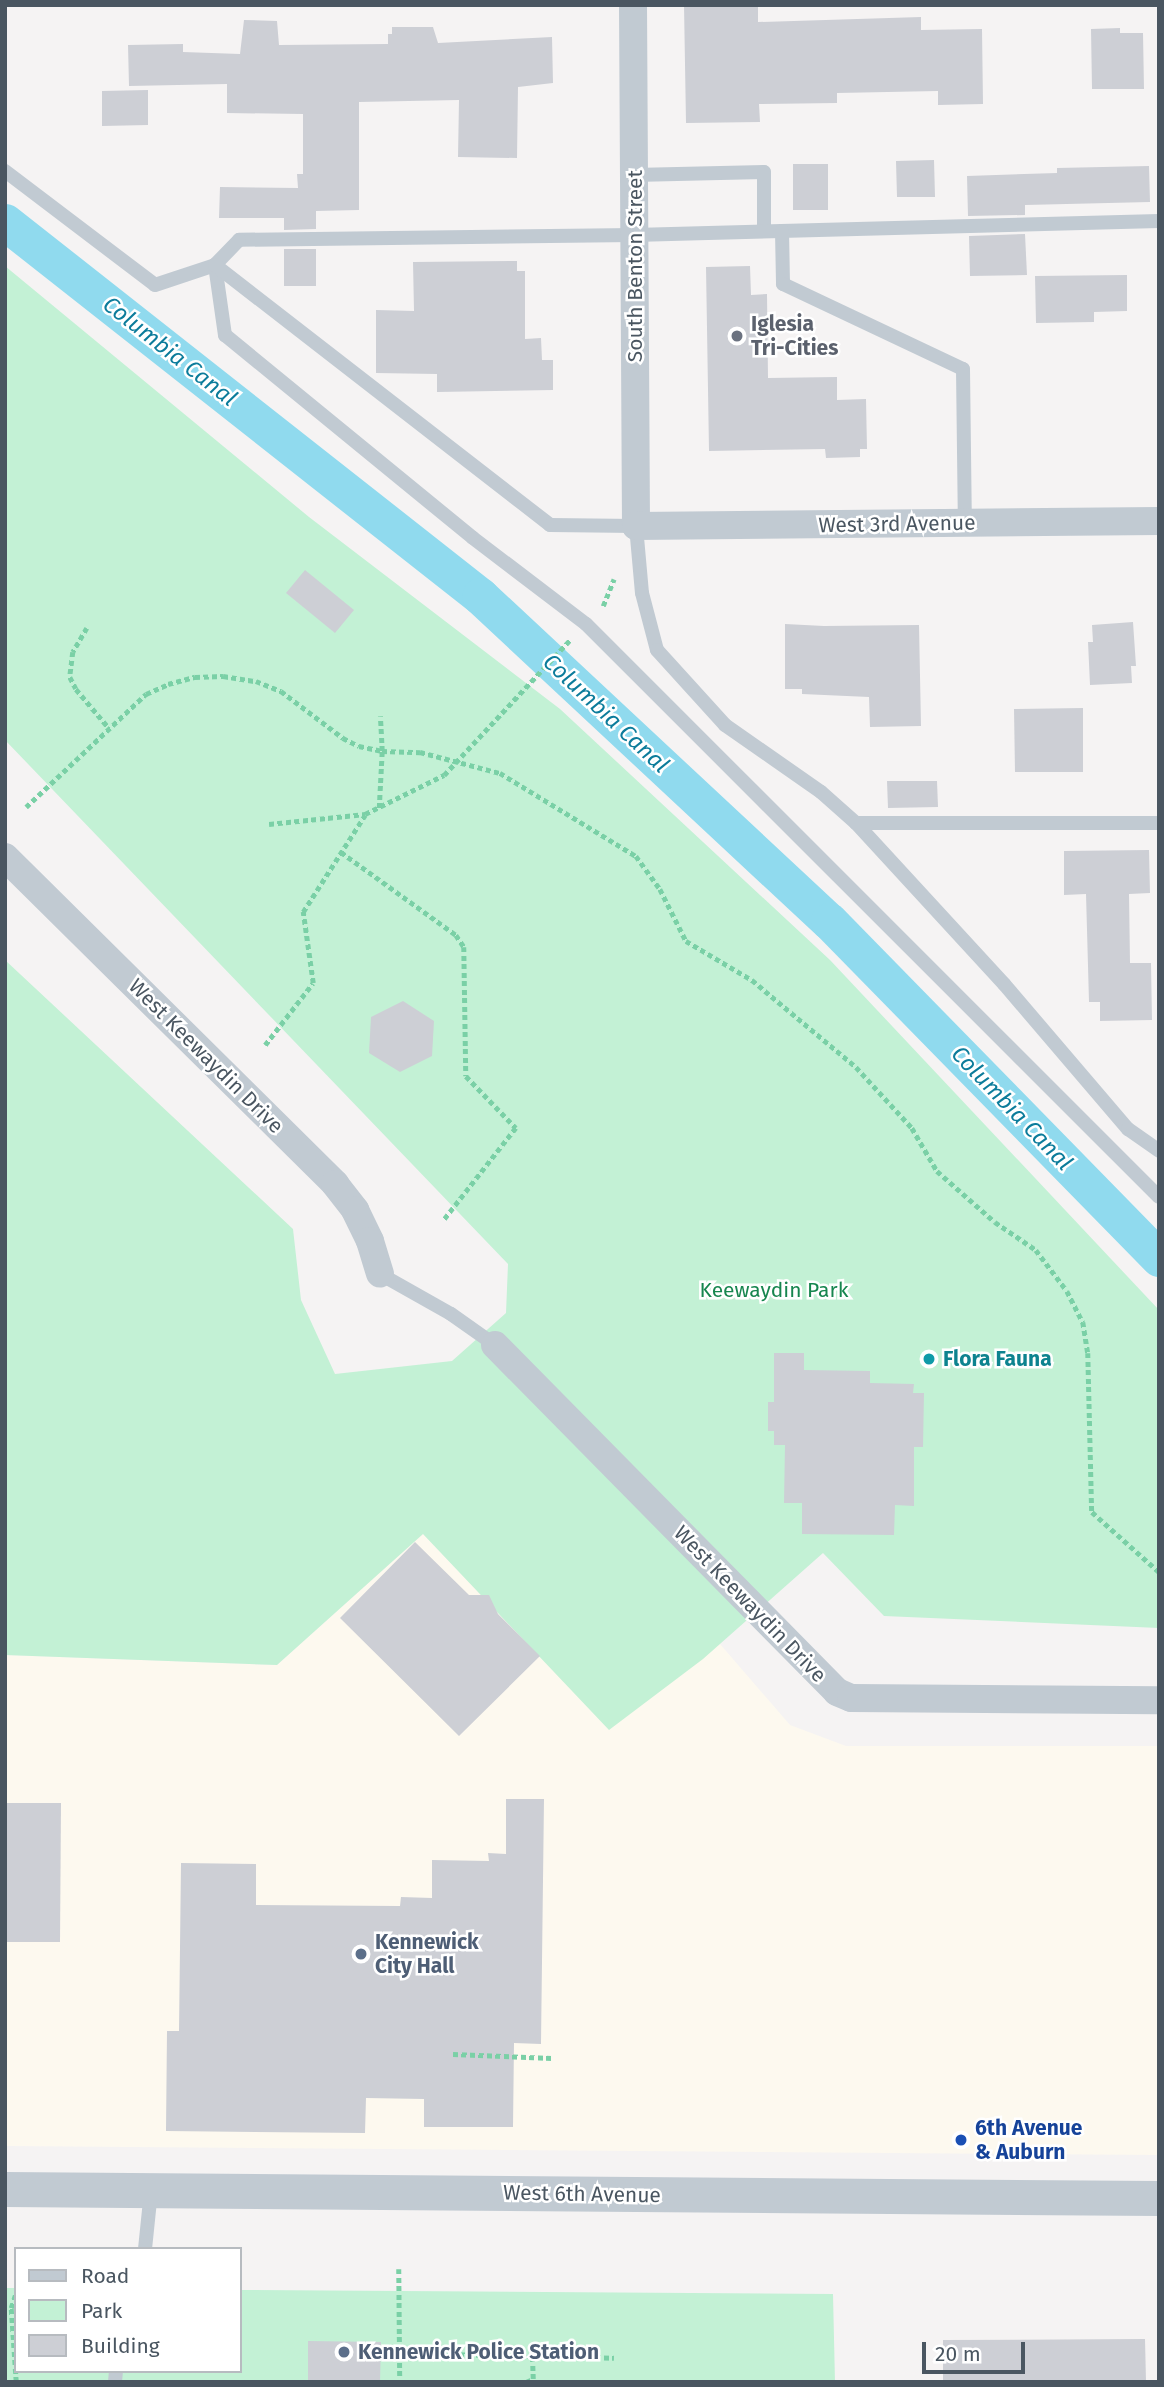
<!DOCTYPE html>
<style>
body{margin:0}
#map{position:relative;width:1164px;height:2387px;overflow:hidden;background:#f5f3f3;font-family:"Fira Sans",sans-serif}
div>[style]{position:absolute}
.commercial>*{inset:0;background:#fdf9ef}
.green>*{inset:0;background:#c3f1d5}
.canal>*{height:37px;margin:-18.5px;padding:0 18.5px;transform-origin:18.5px;border-radius:18.5px;background:#90daee}
.building>*{inset:0;background:#cdcfd5}
.path>*{height:4.5px;margin-top:-2.25px;transform-origin:0;background:repeating-linear-gradient(90deg,#7ad0a6 0 5px,transparent 0 8.5px)}
.service>*{height:14px;margin:-7px;padding:0 7px;transform-origin:7px;border-radius:7px;background:#c1cad2}
.minor>*{height:28px;margin:-14px;padding:0 14px;transform-origin:14px;border-radius:14px;background:#c1cad2}
.tertiary>*{height:35px;margin:-17.5px;padding:0 17.5px;transform-origin:17.5px;border-radius:17.5px;background:#c1cad2}
.dots>*{width:19px;height:19px;translate:-50% -50%;box-sizing:border-box;border:4px solid #fff;border-radius:50%}
span{translate:-50% -50%;white-space:nowrap;text-align:center;line-height:1.15;-webkit-text-stroke:5px #fff;paint-order:stroke}
.street-label{font-size:21px;color:#4a5661}
.worship-label{font-size:21px;color:#5b616d;font-weight:700}
.left{translate:0 -50%;text-align:left}
.park-label{font-size:21px;color:#17864f}
.culture-label{font-size:21px;color:#0d838f;font-weight:700}
.service-label{font-size:21px;color:#4e5e75;font-weight:700}
.transit-label{font-size:21px;color:#164399;font-weight:700}
.water-label{font-size:23px;color:#0c7c9b;font-style:italic}
.frame{position:absolute;inset:0;border:7px solid #4a5661;pointer-events:none}
.legend{position:absolute;left:14px;top:2247px;width:228px;height:126px;box-sizing:border-box;background:#fff;border:2px solid #b7bbc0;margin:0;padding:9px 12px;list-style:none;font-size:21px;color:#4a5661}
.legend li{display:flex;align-items:center;gap:14px;height:35px}
.legend b{width:35px;border:2px solid #b7bbc0}
.scale{position:absolute;left:922px;top:2342px;width:103px;height:32px;box-sizing:border-box;border:4px solid #4a5661;border-top:0;padding-left:9px;font-size:21px;line-height:24px;white-space:nowrap;color:#4a5661;-webkit-text-stroke:5px #fff;paint-order:stroke}
</style>
<div id="map">
<div class="commercial">
<div style="clip-path:polygon(423px 1534px,609px 1729px,720px 1644px,790px 1725px,846px 1746px,1159px 1746px,1159px 2155px,5px 2146px,5px 1655px,277px 1665px)"></div>
</div>
<div class="green">
<div style="clip-path:polygon(5px 266px,309px 517px,560px 709px,830px 960px,1159px 1310px,1159px 1628px,884px 1616px,823px 1553px,703px 1659px,609px 1730px,423px 1534px,277px 1665px,5px 1655px,5px 960px,293px 1229px,301px 1300px,335px 1374px,452px 1361px,506px 1313px,508px 1264px,5px 740px)"></div>
<div style="clip-path:polygon(5px 2288px,16px 2288px,16px 2371px,240px 2371px,240px 2290px,833px 2294px,835px 2382px,5px 2382px)"></div>
</div>
<div class="canal">
<div style="left:5px;top:222px;width:605px;rotate:38.22deg"></div>
<div style="left:480px;top:596px;width:477px;rotate:43deg"></div>
<div style="left:829px;top:921px;width:472px;rotate:45.6deg"></div>
</div>
<div class="building">
<div style="clip-path:polygon(684px 5px,758px 5px,758px 22px,921px 17px,921px 30px,982px 29px,983px 104px,938px 105px,938px 91px,837px 93px,837px 103px,759px 104px,760px 122px,686px 123px)"></div>
<div style="clip-path:polygon(244px 20px,277px 21px,279px 45px,388px 44px,388px 34px,392px 34px,392px 27px,433px 27px,438px 43px,552px 37px,553px 83px,518px 87px,517px 158px,458px 157px,459px 100px,359px 102px,359px 210px,316px 211px,316px 229px,284px 230px,284px 218px,219px 218px,220px 187px,298px 188px,297px 174px,303px 174px,303px 114px,227px 113px,227px 84px,129px 86px,128px 45px,183px 44px,183px 52px,240px 54px)"></div>
<div style="clip-path:polygon(1120px 28px,1120px 33px,1143px 33px,1144px 89px,1092px 89px,1091px 29px)"></div>
<div style="clip-path:polygon(148px 90px,148px 125px,102px 126px,102px 91px)"></div>
<div style="clip-path:polygon(934px 160px,935px 197px,897px 197px,896px 161px)"></div>
<div style="clip-path:polygon(793px 164px,828px 164px,828px 210px,793px 210px)"></div>
<div style="clip-path:polygon(1149px 166px,1150px 202px,1025px 205px,1025px 215px,968px 216px,967px 176px,1057px 173px,1057px 168px)"></div>
<div style="clip-path:polygon(1025px 234px,1027px 275px,970px 276px,969px 236px)"></div>
<div style="clip-path:polygon(284px 249px,316px 249px,316px 286px,284px 286px)"></div>
<div style="clip-path:polygon(517px 261px,517px 271px,525px 271px,525px 339px,541px 338px,542px 360px,553px 360px,553px 390px,437px 392px,437px 374px,376px 373px,376px 310px,414px 311px,413px 262px)"></div>
<div style="clip-path:polygon(750px 266px,751px 295px,767px 294px,768px 378px,837px 377px,837px 400px,866px 399px,867px 449px,860px 449px,860px 457px,826px 458px,825px 449px,709px 451px,706px 267px)"></div>
<div style="clip-path:polygon(1127px 275px,1127px 311px,1094px 312px,1094px 322px,1036px 323px,1035px 276px)"></div>
<div style="clip-path:polygon(305px 570px,354px 610px,335px 633px,286px 593px)"></div>
<div style="clip-path:polygon(1133px 622px,1136px 666px,1131px 666px,1132px 683px,1090px 685px,1088px 642px,1093px 642px,1092px 625px)"></div>
<div style="clip-path:polygon(785px 624px,824px 626px,919px 625px,921px 726px,870px 727px,869px 697px,802px 694px,802px 689px,785px 689px)"></div>
<div style="clip-path:polygon(1083px 708px,1083px 772px,1015px 772px,1014px 709px)"></div>
<div style="clip-path:polygon(887px 781px,937px 781px,938px 807px,888px 808px)"></div>
<div style="clip-path:polygon(1149px 850px,1150px 893px,1129px 894px,1130px 963px,1151px 963px,1152px 1020px,1100px 1021px,1100px 1002px,1089px 1002px,1086px 894px,1064px 895px,1064px 851px)"></div>
<div style="clip-path:polygon(403px 1001px,434px 1021px,432px 1056px,400px 1072px,369px 1053px,371px 1017px)"></div>
<div style="clip-path:polygon(774px 1353px,804px 1353px,804px 1370px,870px 1371px,870px 1383px,914px 1384px,913px 1393px,924px 1393px,923px 1447px,914px 1447px,914px 1506px,895px 1505px,894px 1535px,802px 1534px,802px 1503px,784px 1503px,785px 1445px,774px 1445px,774px 1431px,768px 1431px,768px 1402px,774px 1402px)"></div>
<div style="clip-path:polygon(415px 1542px,469px 1595px,489px 1595px,498px 1614px,540px 1656px,459px 1736px,340px 1618px)"></div>
<div style="clip-path:polygon(506px 1799px,544px 1799px,541px 2044px,514px 2043px,513px 2127px,424px 2127px,424px 2099px,366px 2098px,365px 2133px,166px 2131px,167px 2031px,179px 2031px,181px 1863px,256px 1864px,256px 1905px,400px 1906px,401px 1897px,432px 1898px,432px 1860px,489px 1861px,488px 1853px,506px 1854px)"></div>
<div style="clip-path:polygon(5px 1803px,61px 1803px,60px 1942px,5px 1942px)"></div>
<div style="clip-path:polygon(1145px 2339px,1146px 2382px,943px 2382px,943px 2340px)"></div>
<div style="clip-path:polygon(308px 2341px,381px 2342px,380px 2382px,308px 2382px)"></div>
</div>
<div class="path">
<div style="left:603px;top:606px;width:29px;rotate:-68deg"></div>
<div style="left:87px;top:628px;width:28px;rotate:120deg"></div>
<div style="left:73px;top:652px;width:25px;rotate:97deg"></div>
<div style="left:70px;top:677px;width:13px;rotate:63deg"></div>
<div style="left:76px;top:689px;width:51px;rotate:49.8deg"></div>
<div style="left:26px;top:807px;width:165px;rotate:-43.3deg"></div>
<div style="left:146px;top:694px;width:24px;rotate:-24deg"></div>
<div style="left:168px;top:684px;width:28px;rotate:-15deg"></div>
<div style="left:195px;top:677px;width:28px;rotate:-2deg"></div>
<div style="left:223px;top:676px;width:33px;rotate:9deg"></div>
<div style="left:256px;top:681px;width:27px;rotate:22deg"></div>
<div style="left:281px;top:691px;width:78px;rotate:37.2deg"></div>
<div style="left:343px;top:738px;width:18px;rotate:27deg"></div>
<div style="left:359px;top:746px;width:24px;rotate:12deg"></div>
<div style="left:382px;top:751px;width:38px;rotate:2deg"></div>
<div style="left:420px;top:752px;width:83px;rotate:14.7deg"></div>
<div style="left:500px;top:773px;width:159px;rotate:31.4deg"></div>
<div style="left:636px;top:856px;width:41px;rotate:54deg"></div>
<div style="left:660px;top:889px;width:58px;rotate:63.4deg"></div>
<div style="left:686px;top:941px;width:77px;rotate:30.6deg"></div>
<div style="left:752px;top:980px;width:136px;rotate:39.9deg"></div>
<div style="left:856px;top:1067px;width:83px;rotate:47.4deg"></div>
<div style="left:912px;top:1128px;width:50px;rotate:59.8deg"></div>
<div style="left:937px;top:1171px;width:77px;rotate:41.3deg"></div>
<div style="left:995px;top:1222px;width:50px;rotate:34.3deg"></div>
<div style="left:1036px;top:1250px;width:51px;rotate:52.9deg"></div>
<div style="left:1067px;top:1291px;width:35px;rotate:63deg"></div>
<div style="left:1083px;top:1322px;width:31px;rotate:81deg"></div>
<div style="left:1088px;top:1353px;width:159px;rotate:88.6deg"></div>
<div style="left:1092px;top:1512px;width:90px;rotate:41.8deg"></div>
<div style="left:379px;top:808px;width:57px;rotate:-87deg"></div>
<div style="left:382px;top:751px;width:35px;rotate:-93deg"></div>
<div style="left:269px;top:824px;width:97px;rotate:-5.9deg"></div>
<div style="left:365px;top:814px;width:88px;rotate:-26.3deg"></div>
<div style="left:444px;top:775px;width:185px;rotate:-47deg"></div>
<div style="left:341px;top:852px;width:142px;rotate:35.8deg"></div>
<div style="left:456px;top:935px;width:14px;rotate:56deg"></div>
<div style="left:464px;top:947px;width:129px;rotate:89.1deg"></div>
<div style="left:466px;top:1076px;width:72px;rotate:46.1deg"></div>
<div style="left:516px;top:1128px;width:118px;rotate:128.1deg"></div>
<div style="left:265px;top:1045px;width:78px;rotate:-52.3deg"></div>
<div style="left:313px;top:983px;width:72px;rotate:-98deg"></div>
<div style="left:303px;top:912px;width:115px;rotate:-57.4deg"></div>
<div style="left:453px;top:2054px;width:99px;rotate:2.3deg"></div>
<div style="left:399px;top:2269px;width:113px;rotate:89.5deg"></div>
<div style="left:400px;top:2353px;width:214px;rotate:1.3deg"></div>
<div style="left:16px;top:2382px;width:74px;rotate:-93.9deg"></div>
<div style="left:11px;top:2308px;width:16px;rotate:-72deg"></div>
<div style="left:526px;top:2382px;width:8px;rotate:-23deg"></div>
<div style="left:533px;top:2379px;width:23px;rotate:-92deg"></div>
</div>
<div class="service">
<div style="left:5px;top:171px;width:188px;rotate:37.2deg"></div>
<div style="left:155px;top:285px;width:63px;rotate:-18.4deg"></div>
<div style="left:215px;top:265px;width:71px;rotate:81.9deg"></div>
<div style="left:225px;top:335px;width:320px;rotate:39.3deg"></div>
<div style="left:473px;top:538px;width:142px;rotate:37.3deg"></div>
<div style="left:586px;top:624px;width:810px;rotate:45deg"></div>
<div style="left:634px;top:175px;width:130px;rotate:-1.3deg"></div>
<div style="left:764px;top:172px;width:59px;rotate:90deg"></div>
<div style="left:1159px;top:221px;width:525px;rotate:178.47deg"></div>
<div style="left:634px;top:235px;width:395px;rotate:179.3deg"></div>
<div style="left:239px;top:240px;width:35px;rotate:134deg"></div>
<div style="left:215px;top:265px;width:424px;rotate:37.8deg"></div>
<div style="left:550px;top:525px;width:86px;rotate:0.7deg"></div>
<div style="left:636px;top:526px;width:67px;rotate:84.9deg"></div>
<div style="left:642px;top:593px;width:59px;rotate:75.3deg"></div>
<div style="left:657px;top:650px;width:101px;rotate:47.8deg"></div>
<div style="left:725px;top:725px;width:117px;rotate:34.9deg"></div>
<div style="left:821px;top:792px;width:47px;rotate:41.5deg"></div>
<div style="left:856px;top:823px;width:219px;rotate:47.4deg"></div>
<div style="left:1004px;top:984px;width:191px;rotate:49.5deg"></div>
<div style="left:1128px;top:1129px;width:38px;rotate:35deg"></div>
<div style="left:782px;top:231px;width:53px;rotate:88.9deg"></div>
<div style="left:783px;top:284px;width:199px;rotate:25.3deg"></div>
<div style="left:963px;top:369px;width:154px;rotate:89.3deg"></div>
<div style="left:856px;top:823px;width:303px"></div>
<div style="left:380px;top:1274px;width:81px;rotate:29.4deg"></div>
<div style="left:451px;top:1314px;width:54px;rotate:35.2deg"></div>
<div style="left:145px;top:2249px;width:58px;rotate:-84.1deg"></div>
<div style="left:115px;top:2382px;width:11px;rotate:-85deg"></div>
</div>
<div class="minor">
<div style="left:633px;top:5px;width:521px;rotate:89.67deg"></div>
<div style="left:636px;top:526px;width:523px;rotate:-0.55deg"></div>
<div style="left:5px;top:857px;width:465px;rotate:44.7deg"></div>
<div style="left:335px;top:1184px;width:33px;rotate:52deg"></div>
<div style="left:355px;top:1210px;width:34px;rotate:64deg"></div>
<div style="left:370px;top:1241px;width:34px;rotate:73deg"></div>
<div style="left:495px;top:1345px;width:487px;rotate:45.4deg"></div>
<div style="left:837px;top:1692px;width:15px;rotate:23deg"></div>
<div style="left:851px;top:1698px;width:308px;rotate:0.4deg"></div>
</div>
<div class="tertiary">
<div style="left:5px;top:2189px;width:1154px;rotate:0.45deg"></div>
</div>
<div class="dots">
<div style="left:737px;top:336px;background:#6b7280"></div>
<div style="left:929px;top:1359px;background:#0f9aa8"></div>
<div style="left:361px;top:1954px;background:#5c6f8a"></div>
<div style="left:961px;top:2140px;background:#1a4fb4"></div>
<div style="left:344px;top:2352px;background:#5c6f8a"></div>
</div>
<div class="street-label">
<span style="left:635px;top:266px;rotate:-90deg">South Benton Street</span>
<span style="left:897px;top:524px;rotate:-1deg">West 3rd Avenue</span>
<span style="left:206px;top:1056px;rotate:45deg">West Keewaydin Drive</span>
<span style="left:750px;top:1604px;rotate:46deg">West Keewaydin Drive</span>
<span style="left:582px;top:2194px;rotate:1deg">West 6th Avenue</span>
</div>
<div class="worship-label">
<span class="left" style="left:751px;top:336px">Iglesia<br>Tri-Cities</span>
</div>
<div class="park-label">
<span style="left:774px;top:1290px">Keewaydin Park</span>
</div>
<div class="culture-label">
<span class="left" style="left:943px;top:1359px">Flora Fauna</span>
</div>
<div class="service-label">
<span class="left" style="left:375px;top:1954px">Kennewick<br>City Hall</span>
<span class="left" style="left:358px;top:2352px">Kennewick Police Station</span>
</div>
<div class="transit-label">
<span class="left" style="left:975px;top:2140px">6th Avenue<br>&amp; Auburn</span>
</div>
<div class="water-label">
<span style="left:170px;top:351px;rotate:38deg">Columbia Canal</span>
<span style="left:606px;top:713px;rotate:43deg">Columbia Canal</span>
<span style="left:1012px;top:1108px;rotate:46deg">Columbia Canal</span>
</div>
<div class="frame"></div>
<ul class="legend">
<li><b style="height:9px;background:#c1cad2"></b>Road</li>
<li><b style="height:19px;background:#c3f1d5"></b>Park</li>
<li><b style="height:19px;background:#cdcfd5"></b>Building</li>
</ul>
<div class="scale">20 m</div>
</div>
